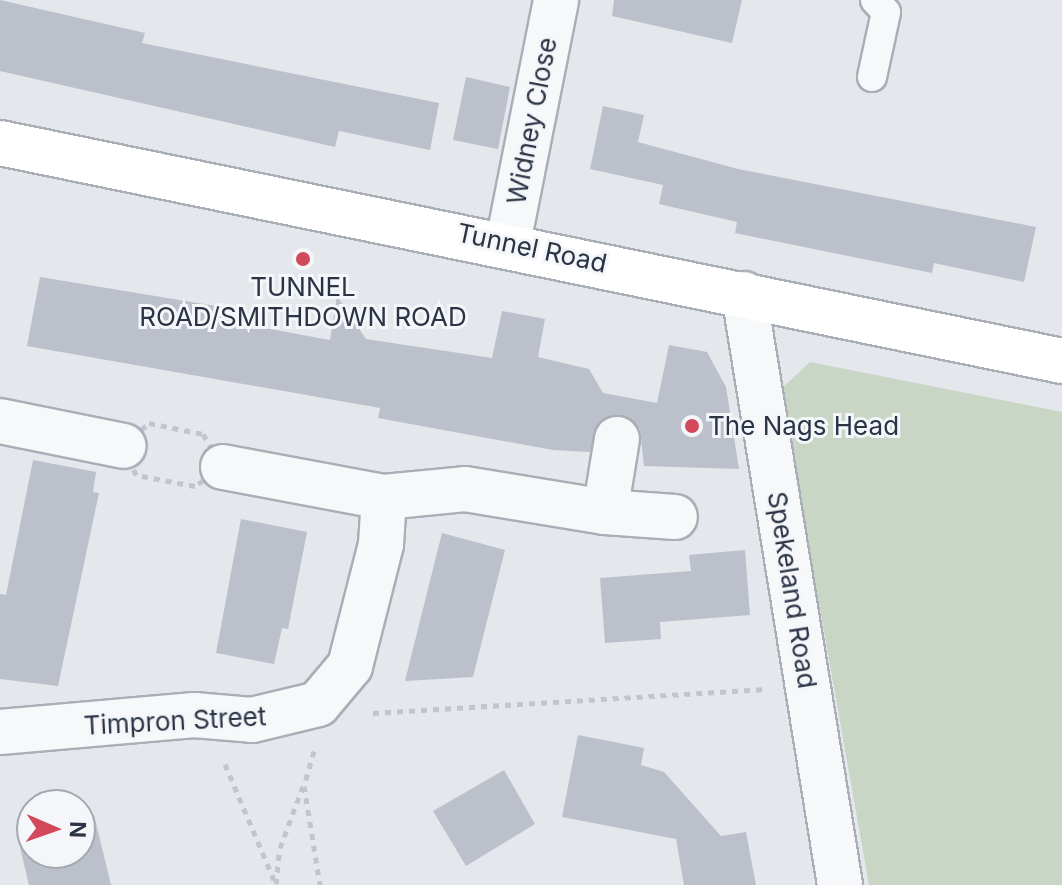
<!DOCTYPE html>
<style>
body{margin:0}
#map{position:relative;width:1062px;height:885px;overflow:hidden;background:#e4e7ec;font-family:Inter,sans-serif}
div>[style]{position:absolute}
.green>*{inset:0;background:#c9d6c5}
.building>*{inset:0;background:#bbc0ca}
.path>*{height:5px;margin-top:-2.5px;transform-origin:0;background:repeating-linear-gradient(90deg,#c2c5cb 0 6px,transparent 0 12px)}
.roads{filter:drop-shadow(2px 0 #a9aeb7) drop-shadow(-2px 0 #a9aeb7) drop-shadow(0 2px #a9aeb7) drop-shadow(0 -2px #a9aeb7)}
.lane>*{height:28px;margin:-14px;padding:0 14px;transform-origin:14px;border-radius:14px;background:#f7f8fa}
.street>*{height:44px;margin:-22px;padding:0 22px;transform-origin:22px;border-radius:22px;background:#f7f8fa}
.secondary>*{height:44px;margin:-22px;padding:0 22px;transform-origin:22px;border-radius:22px;background:#fff}
.dots>*{width:22px;height:22px;translate:-50% -50%;box-sizing:border-box;border:4px solid #f4f6f9;border-radius:50%}
span{translate:-50% -50%;white-space:nowrap;text-align:center;line-height:1.15;-webkit-text-stroke:6px #f4f6f9;paint-order:stroke}
.street-label{font-size:26px;color:#2b3445}
.poi-label{font-size:26px;color:#2b3445}
.left{translate:0 -50%;text-align:left}
.north{position:absolute;left:16px;top:789px;width:80px;height:80px;box-sizing:border-box;background:#f4f6f9;border:2px solid #a4a8b1;border-radius:50%;rotate:92deg;font-size:22px;font-weight:700;line-height:32px;text-align:center;color:#2b3445}
.north::after{content:'';display:block;margin:auto;width:28px;height:36px;background:#d1495b;clip-path:polygon(50% 0,100% 100%,50% 72%,0 100%)}
</style>
<div id="map">
<div class="green">
<div style="clip-path:polygon(810px 362px,1062px 412px,1062px 885px,869px 885px,781px 389px)"></div>
</div>
<div class="building">
<div style="clip-path:polygon(0 0,145px 33px,142px 43px,439px 103px,430px 150px,339px 131px,335px 147px,0 71px)"></div>
<div style="clip-path:polygon(614px 0,742px 0,732px 43px,612px 16px)"></div>
<div style="clip-path:polygon(466px 77px,510px 87px,498px 149px,453px 140px)"></div>
<div style="clip-path:polygon(603px 106px,644px 115px,638px 142px,738px 169px,1036px 227px,1024px 282px,934px 263px,932px 273px,735px 233px,737px 222px,659px 204px,663px 185px,590px 169px)"></div>
<div style="clip-path:polygon(40px 277px,234px 309px,232px 322px,330px 340px,337px 296px,366px 339px,492px 358px,502px 311px,545px 319px,538px 357px,589px 369px,603px 393px,657px 403px,669px 345px,707px 352px,726px 387px,739px 469px,644px 466px,640px 429px,622px 415px,598px 423px,590px 452px,553px 450px,378px 418px,380px 408px,27px 346px)"></div>
<div style="clip-path:polygon(33px 460px,96px 472px,93px 492px,99px 493px,58px 686px,0 679px,0 594px,6px 595px)"></div>
<div style="clip-path:polygon(241px 519px,307px 532px,288px 629px,282px 628px,274px 664px,216px 653px)"></div>
<div style="clip-path:polygon(442px 533px,505px 550px,486px 625px,473px 677px,405px 681px)"></div>
<div style="clip-path:polygon(745px 550px,750px 615px,660px 622px,661px 639px,605px 643px,600px 578px,691px 571px,689px 555px)"></div>
<div style="clip-path:polygon(578px 735px,644px 748px,641px 765px,664px 772px,721px 836px,746px 832px,756px 885px,684px 885px,676px 839px,562px 817px)"></div>
<div style="clip-path:polygon(504px 770px,535px 824px,466px 866px,433px 811px)"></div>
<div style="clip-path:polygon(94px 815px,111px 885px,29px 885px,17px 835px,32px 831px,32px 853px,80px 853px,80px 819px)"></div>
</div>
<div class="path">
<div style="left:149px;top:423px;width:55px;rotate:11.5deg"></div>
<div style="left:203px;top:434px;width:39px;rotate:59deg"></div>
<div style="left:223px;top:467px;width:34px;rotate:146deg"></div>
<div style="left:195px;top:486px;width:60px;rotate:-169.4deg"></div>
<div style="left:136px;top:475px;width:31px;rotate:-112deg"></div>
<div style="left:124px;top:446px;width:34px;rotate:-43deg"></div>
<div style="left:373px;top:713px;width:390px;rotate:-3.5deg"></div>
<div style="left:314px;top:751px;width:36px;rotate:106deg"></div>
<div style="left:304px;top:786px;width:100px;rotate:80.8deg"></div>
<div style="left:225px;top:764px;width:131px;rotate:67.1deg"></div>
<div style="left:276px;top:884px;width:36px;rotate:-84deg"></div>
<div style="left:280px;top:848px;width:66px;rotate:-69.6deg"></div>
</div>
<div class="roads">
<div class="lane">
<div style="left:872px;top:77px;width:66px;rotate:-77.8deg"></div>
<div style="left:886px;top:12px;width:16px;rotate:-133deg"></div>
</div>
<div class="street">
<div style="left:508px;top:243px;width:248px;rotate:-78.8deg"></div>
<div style="left:744px;top:294px;width:599px;rotate:80.77deg"></div>
<div style="left:0;top:421px;width:126px;rotate:11.4deg"></div>
<div style="left:223px;top:467px;width:164px;rotate:10.6deg"></div>
<div style="left:384px;top:497px;width:81px;rotate:-5.6deg"></div>
<div style="left:465px;top:489px;width:142px;rotate:9.3deg"></div>
<div style="left:605px;top:512px;width:70px;rotate:4.1deg"></div>
<div style="left:605px;top:512px;width:74px;rotate:-80.7deg"></div>
<div style="left:0;top:732px;width:195px;rotate:-5deg"></div>
<div style="left:194px;top:715px;width:58px;rotate:4.9deg"></div>
<div style="left:252px;top:720px;width:68px;rotate:-13.6deg"></div>
<div style="left:318px;top:704px;width:50px;rotate:-49.9deg"></div>
<div style="left:350px;top:666px;width:126px;rotate:-75.7deg"></div>
<div style="left:381px;top:544px;width:47px;rotate:-86.3deg"></div>
</div>
<div class="secondary">
<div style="left:0;top:143px;width:1084px;rotate:11.6deg"></div>
</div>
</div>
<div class="dots">
<div style="left:303px;top:259px;background:#d1495b"></div>
<div style="left:692px;top:426px;background:#d1495b"></div>
</div>
<div class="street-label">
<span style="left:532px;top:121px;rotate:-79deg">Widney Close</span>
<span style="left:532px;top:248px;rotate:12deg">Tunnel Road</span>
<span style="left:792px;top:590px;rotate:81deg">Spekeland Road</span>
<span style="left:175px;top:721px;rotate:-3deg">Timpron Street</span>
</div>
<div class="poi-label">
<span style="left:303px;top:302px">TUNNEL<br>ROAD/SMITHDOWN ROAD</span>
<span class="left" style="left:708px;top:426px">The Nags Head</span>
</div>
<div class="north">N</div>
</div>
